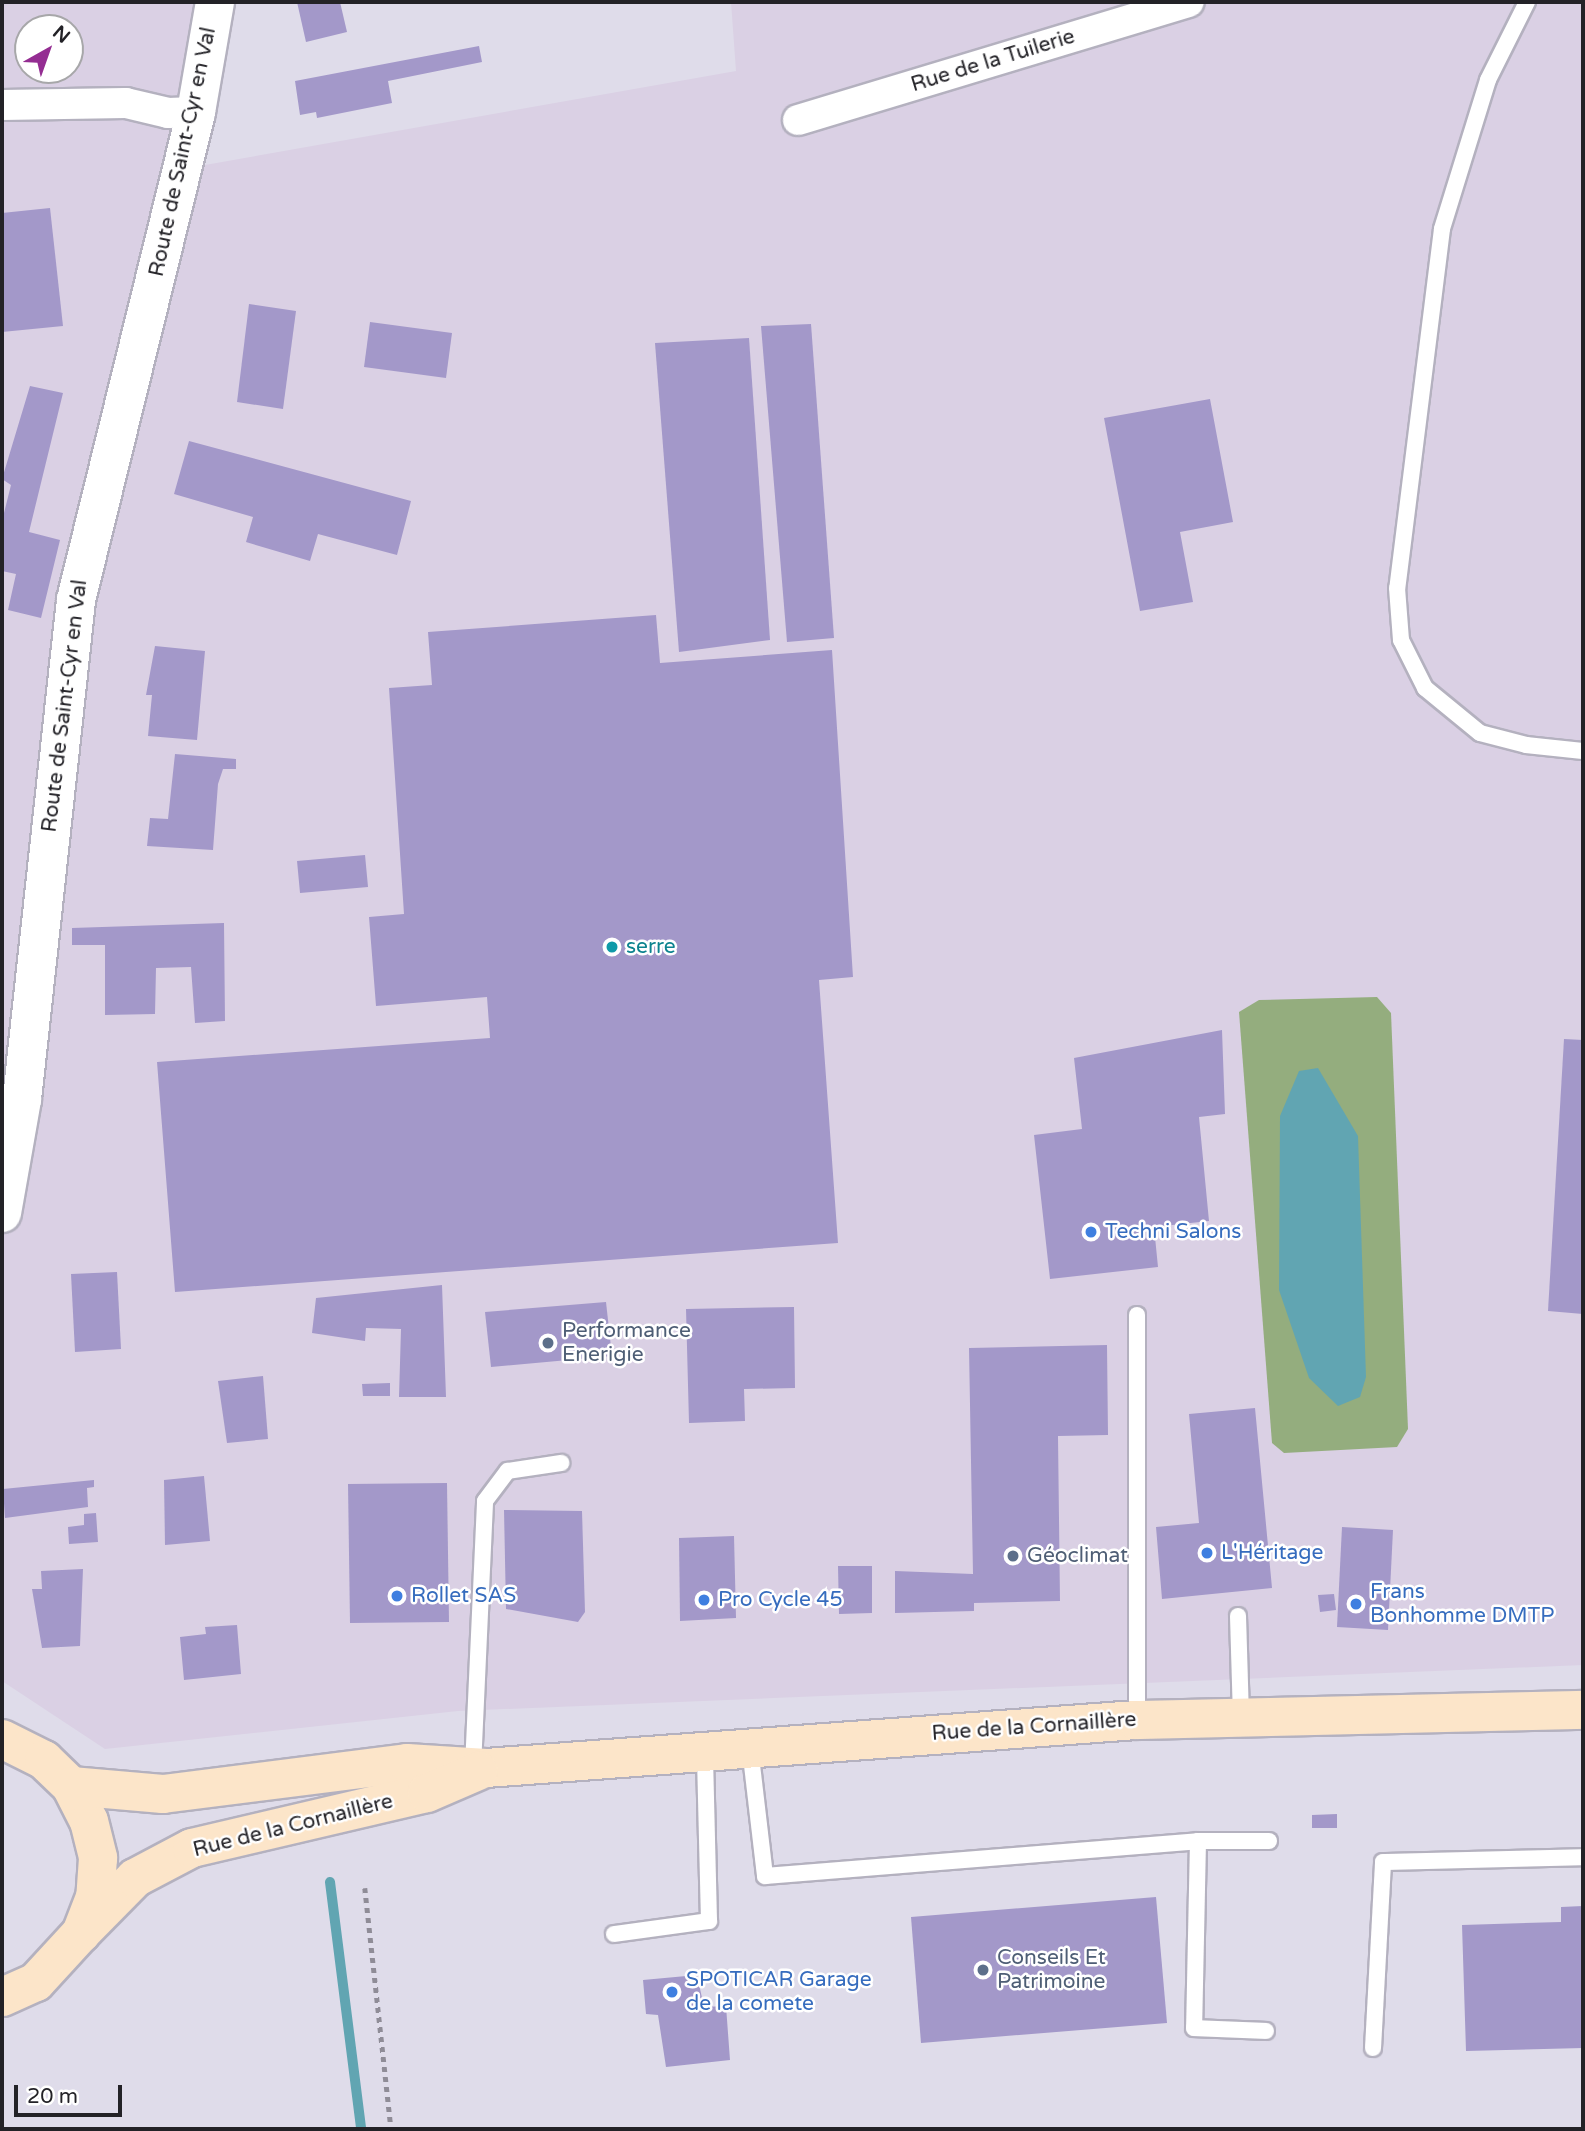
<!DOCTYPE html>
<meta charset="utf-8">
<style>
body{margin:0}
#map{position:relative;width:1585px;height:2131px;overflow:hidden;background:#dfdcea;font-family:"Varela Round",sans-serif}
div>[style]{position:absolute}
.commercial>*{inset:0;background:#dad0e4}
.forest>*{inset:0;background:#94ad7e}
.water>*{inset:0;background:#61a5b2}
.stream>*{height:10px;margin:-5px;padding:0 5px;transform-origin:5px;border-radius:5px;background:#61a5b2}
.building>*{inset:0;background:#a398c9}
.path>*{height:4.5px;margin-top:-2.25px;transform-origin:0;background:repeating-linear-gradient(90deg,#8f8c97 0 5px,transparent 0 10px)}
.roads{filter:drop-shadow(2px 0 #b4b1bf) drop-shadow(-2px 0 #b4b1bf) drop-shadow(0 2px #b4b1bf) drop-shadow(0 -2px #b4b1bf)}
.service>*{height:16px;margin:-8px;padding:0 8px;transform-origin:8px;border-radius:8px;background:#fff}
.minor>*{height:30px;margin:-15px;padding:0 15px;transform-origin:15px;border-radius:15px;background:#fff}
.tertiary>*{height:38px;margin:-19px;padding:0 19px;transform-origin:19px;border-radius:19px;background:#fff}
.secondary>*{height:38px;margin:-19px;padding:0 19px;transform-origin:19px;border-radius:19px;background:#fce5c9}
.dots>*{width:19px;height:19px;translate:-50% -50%;box-sizing:border-box;border:4px solid #fff;border-radius:50%}
span{translate:-50% -50%;white-space:nowrap;text-align:center;line-height:1.15;-webkit-text-stroke:5px #fff;paint-order:stroke}
.street-label{font-size:21px;color:#232227}
.culture-label{font-size:21px;color:#0d838f}
.left{translate:0 -50%;text-align:left}
.shop-label{font-size:21px;color:#366cbe}
.service-label{font-size:21px;color:#4e5e75}
.frame{position:absolute;inset:0;border:4px solid #232227;pointer-events:none}
.north{position:absolute;left:14px;top:14px;width:70px;height:70px;box-sizing:border-box;background:#fff;border:2px solid #a7a7a9;border-radius:50%;rotate:40deg;font-size:19px;font-weight:700;line-height:28px;text-align:center;color:#232227}
.north::after{content:'';display:block;margin:auto;width:24px;height:32px;background:#942d92;clip-path:polygon(50% 0,100% 100%,50% 72%,0 100%)}
.scale{position:absolute;left:14px;top:2085px;width:108px;height:32px;box-sizing:border-box;border:4px solid #232227;border-top:0;padding-left:9px;font-size:21px;line-height:24px;white-space:nowrap;color:#232227;-webkit-text-stroke:5px #fff;paint-order:stroke}
</style>
<div id="map">
<div class="commercial">
<div style="clip-path:polygon(evenodd,2px 2px,201px 2px,205px 165px,736px 71px,731px 2px,1583px 2px,1583px 1665px,458px 1711px,105px 1749px,2px 1681px,2px 2px,28px 28px,70px 28px,70px 70px,28px 70px,28px 28px)"></div>
</div>
<div class="forest">
<div style="clip-path:polygon(1377px 997px,1391px 1013px,1408px 1429px,1397px 1447px,1284px 1453px,1272px 1443px,1239px 1012px,1259px 1000px)"></div>
</div>
<div class="water">
<div style="clip-path:polygon(1318px 1068px,1358px 1136px,1366px 1377px,1360px 1397px,1338px 1406px,1309px 1378px,1279px 1290px,1280px 1116px,1299px 1071px)"></div>
</div>
<div class="stream">
<div style="left:330px;top:1882px;width:249px;rotate:82.8deg"></div>
</div>
<div class="building">
<div style="clip-path:polygon(297px 2px,340px 2px,347px 32px,306px 42px)"></div>
<div style="clip-path:polygon(479px 46px,482px 62px,388px 81px,392px 103px,317px 118px,316px 112px,300px 115px,295px 81px)"></div>
<div style="clip-path:polygon(50px 208px,63px 326px,2px 332px,2px 213px)"></div>
<div style="clip-path:polygon(249px 304px,296px 311px,283px 409px,237px 402px)"></div>
<div style="clip-path:polygon(370px 322px,452px 333px,446px 378px,364px 367px)"></div>
<div style="clip-path:polygon(811px 324px,834px 638px,787px 642px,761px 326px)"></div>
<div style="clip-path:polygon(749px 338px,770px 640px,679px 652px,655px 343px)"></div>
<div style="clip-path:polygon(30px 386px,63px 393px,29px 532px,60px 540px,41px 618px,8px 610px,16px 574px,2px 571px,2px 521px,11px 485px,2px 479px)"></div>
<div style="clip-path:polygon(1210px 399px,1233px 522px,1180px 532px,1193px 602px,1140px 611px,1104px 418px)"></div>
<div style="clip-path:polygon(189px 441px,411px 501px,397px 555px,318px 534px,310px 561px,246px 542px,253px 517px,174px 494px)"></div>
<div style="clip-path:polygon(656px 615px,660px 663px,832px 650px,853px 977px,819px 980px,838px 1243px,175px 1292px,157px 1062px,490px 1038px,487px 997px,376px 1006px,369px 917px,404px 914px,389px 688px,432px 685px,428px 632px)"></div>
<div style="clip-path:polygon(155px 646px,205px 651px,197px 740px,148px 736px,152px 695px,146px 695px)"></div>
<div style="clip-path:polygon(175px 754px,236px 759px,236px 769px,223px 769px,218px 784px,213px 850px,147px 846px,150px 818px,168px 819px)"></div>
<div style="clip-path:polygon(365px 855px,368px 887px,300px 893px,297px 861px)"></div>
<div style="clip-path:polygon(224px 923px,225px 1021px,195px 1023px,191px 967px,156px 968px,155px 1014px,105px 1015px,105px 945px,72px 945px,72px 928px)"></div>
<div style="clip-path:polygon(1222px 1030px,1225px 1114px,1199px 1117px,1209px 1221px,1154px 1227px,1158px 1267px,1050px 1279px,1034px 1135px,1082px 1129px,1074px 1058px)"></div>
<div style="clip-path:polygon(1564px 1039px,1583px 1040px,1583px 1314px,1548px 1311px)"></div>
<div style="clip-path:polygon(117px 1272px,121px 1349px,75px 1352px,71px 1274px)"></div>
<div style="clip-path:polygon(442px 1285px,446px 1397px,399px 1397px,401px 1329px,366px 1328px,365px 1341px,312px 1333px,316px 1298px)"></div>
<div style="clip-path:polygon(606px 1302px,612px 1356px,491px 1367px,485px 1312px)"></div>
<div style="clip-path:polygon(794px 1307px,795px 1388px,744px 1389px,745px 1421px,689px 1423px,686px 1309px)"></div>
<div style="clip-path:polygon(1107px 1345px,1108px 1435px,1058px 1436px,1060px 1601px,974px 1603px,974px 1611px,895px 1613px,895px 1571px,973px 1574px,969px 1348px)"></div>
<div style="clip-path:polygon(263px 1376px,268px 1439px,227px 1443px,218px 1381px)"></div>
<div style="clip-path:polygon(390px 1383px,390px 1396px,363px 1396px,362px 1384px)"></div>
<div style="clip-path:polygon(1255px 1408px,1272px 1588px,1162px 1599px,1156px 1527px,1199px 1523px,1189px 1414px)"></div>
<div style="clip-path:polygon(204px 1476px,210px 1541px,165px 1545px,164px 1480px)"></div>
<div style="clip-path:polygon(94px 1480px,94px 1487px,87px 1488px,88px 1507px,5px 1518px,3px 1489px)"></div>
<div style="clip-path:polygon(447px 1483px,449px 1622px,350px 1623px,348px 1484px)"></div>
<div style="clip-path:polygon(504px 1510px,582px 1511px,585px 1612px,578px 1622px,506px 1609px)"></div>
<div style="clip-path:polygon(96px 1513px,98px 1542px,69px 1544px,68px 1527px,84px 1525px,84px 1514px)"></div>
<div style="clip-path:polygon(1342px 1527px,1393px 1530px,1388px 1630px,1337px 1627px)"></div>
<div style="clip-path:polygon(734px 1536px,736px 1618px,680px 1621px,679px 1538px)"></div>
<div style="clip-path:polygon(838px 1566px,872px 1566px,872px 1613px,839px 1614px)"></div>
<div style="clip-path:polygon(83px 1569px,80px 1646px,42px 1648px,32px 1589px,42px 1589px,41px 1571px)"></div>
<div style="clip-path:polygon(1334px 1594px,1336px 1610px,1320px 1612px,1318px 1595px)"></div>
<div style="clip-path:polygon(237px 1625px,241px 1674px,184px 1680px,180px 1637px,206px 1634px,205px 1627px)"></div>
<div style="clip-path:polygon(1337px 1814px,1337px 1828px,1312px 1828px,1312px 1815px)"></div>
<div style="clip-path:polygon(1156px 1897px,1167px 2023px,921px 2043px,911px 1917px)"></div>
<div style="clip-path:polygon(1583px 1906px,1583px 2048px,1466px 2051px,1462px 1925px,1561px 1922px,1561px 1907px)"></div>
<div style="clip-path:polygon(697px 1975px,704px 2007px,726px 2006px,730px 2060px,666px 2067px,658px 2015px,646px 2014px,643px 1980px)"></div>
</div>
<div class="path">
<div style="left:365px;top:1888px;width:242px;rotate:83.8deg"></div>
</div>
<div class="roads">
<div class="service">
<div style="left:1527px;top:2px;width:87px;rotate:116.6deg"></div>
<div style="left:1488px;top:80px;width:156px;rotate:107.2deg"></div>
<div style="left:1442px;top:229px;width:362px;rotate:97.1deg"></div>
<div style="left:1397px;top:588px;width:52px;rotate:85.6deg"></div>
<div style="left:1401px;top:640px;width:54px;rotate:63.4deg"></div>
<div style="left:1425px;top:688px;width:71px;rotate:39.3deg"></div>
<div style="left:1480px;top:733px;width:48px;rotate:14.6deg"></div>
<div style="left:1526px;top:745px;width:57px;rotate:6deg"></div>
<div style="left:1238px;top:1616px;width:101px;rotate:88.3deg"></div>
<div style="left:1137px;top:1720px;width:405px;rotate:-90deg"></div>
<div style="left:750px;top:1748px;width:129px;rotate:83.3deg"></div>
<div style="left:765px;top:1876px;width:434px;rotate:-4.6deg"></div>
<div style="left:1198px;top:1841px;width:71px"></div>
<div style="left:473px;top:1767px;width:266px;rotate:-87.4deg"></div>
<div style="left:485px;top:1501px;width:38px;rotate:-53deg"></div>
<div style="left:508px;top:1471px;width:54px;rotate:-8.6deg"></div>
<div style="left:1198px;top:1841px;width:187px;rotate:91.2deg"></div>
<div style="left:1194px;top:2028px;width:72px;rotate:2.4deg"></div>
<div style="left:614px;top:1934px;width:96px;rotate:-7.8deg"></div>
<div style="left:709px;top:1921px;width:169px;rotate:-91.4deg"></div>
<div style="left:1373px;top:2048px;width:186px;rotate:-86.9deg"></div>
<div style="left:1383px;top:1862px;width:200px;rotate:-1.4deg"></div>
</div>
<div class="minor">
<div style="left:2px;top:105px;width:124px;rotate:-0.9deg"></div>
<div style="left:126px;top:103px;width:43px;rotate:13.4deg"></div>
<div style="left:168px;top:113px;width:28px;rotate:-2deg"></div>
<div style="left:798px;top:120px;width:408px;rotate:-16.8deg"></div>
</div>
<div class="tertiary">
<div style="left:2px;top:1213px;width:116px;rotate:-80deg"></div>
<div style="left:22px;top:1099px;width:502px;rotate:-83.82deg"></div>
<div style="left:76px;top:600px;width:503px;rotate:-76.18deg"></div>
<div style="left:196px;top:112px;width:112px;rotate:-80.2deg"></div>
</div>
<div class="secondary">
<div style="left:2px;top:1739px;width:47px;rotate:26.6deg"></div>
<div style="left:44px;top:1760px;width:37px;rotate:44deg"></div>
<div style="left:71px;top:1786px;width:39px;rotate:63deg"></div>
<div style="left:89px;top:1821px;width:38px;rotate:76deg"></div>
<div style="left:98px;top:1858px;width:39px;rotate:94deg"></div>
<div style="left:95px;top:1897px;width:39px;rotate:111deg"></div>
<div style="left:81px;top:1933px;width:67px;rotate:132.6deg"></div>
<div style="left:36px;top:1982px;width:37px;rotate:156deg"></div>
<div style="left:71px;top:1786px;width:92px;rotate:5deg"></div>
<div style="left:163px;top:1794px;width:246px;rotate:-7.2deg"></div>
<div style="left:407px;top:1763px;width:79px;rotate:3.6deg"></div>
<div style="left:486px;top:1768px;width:653px;rotate:-4.22deg"></div>
<div style="left:1137px;top:1720px;width:446px;rotate:-1.3deg"></div>
<div style="left:81px;top:1933px;width:77px;rotate:-45.5deg"></div>
<div style="left:135px;top:1878px;width:64px;rotate:-27.8deg"></div>
<div style="left:192px;top:1848px;width:241px;rotate:-13.2deg"></div>
<div style="left:427px;top:1793px;width:56px;rotate:-23.3deg"></div>
</div>
</div>
<div class="dots">
<div style="left:612px;top:947px;background:#0f9aa8"></div>
<div style="left:1091px;top:1232px;background:#3f7fe0"></div>
<div style="left:548px;top:1343px;background:#5c6f8a"></div>
<div style="left:1207px;top:1553px;background:#3f7fe0"></div>
<div style="left:1013px;top:1556px;background:#5c6f8a"></div>
<div style="left:397px;top:1596px;background:#3f7fe0"></div>
<div style="left:704px;top:1600px;background:#3f7fe0"></div>
<div style="left:1356px;top:1604px;background:#3f7fe0"></div>
<div style="left:983px;top:1970px;background:#5c6f8a"></div>
<div style="left:672px;top:1992px;background:#3f7fe0"></div>
</div>
<div class="street-label">
<span style="left:993px;top:61px;rotate:-17deg">Rue de la Tuilerie</span>
<span style="left:183px;top:152px;rotate:-78deg">Route de Saint-Cyr en Val</span>
<span style="left:65px;top:706px;rotate:-83deg">Route de Saint-Cyr en Val</span>
<span style="left:1034px;top:1727px;rotate:-4deg">Rue de la Cornaillère</span>
<span style="left:293px;top:1826px;rotate:-14deg">Rue de la Cornaillère</span>
</div>
<div class="culture-label">
<span class="left" style="left:626px;top:947px">serre</span>
</div>
<div class="shop-label">
<span class="left" style="left:1105px;top:1232px">Techni Salons</span>
<span class="left" style="left:1221px;top:1553px">L'Héritage</span>
<span class="left" style="left:1370px;top:1604px">Frans<br>Bonhomme DMTP</span>
<span class="left" style="left:411px;top:1596px">Rollet SAS</span>
<span class="left" style="left:718px;top:1600px">Pro Cycle 45</span>
<span class="left" style="left:686px;top:1992px">SPOTICAR Garage<br>de la comete</span>
</div>
<div class="service-label">
<span class="left" style="left:562px;top:1343px">Performance<br>Enerigie</span>
<span class="left" style="left:1027px;top:1556px">Géoclimat</span>
<span class="left" style="left:997px;top:1970px">Conseils Et<br>Patrimoine</span>
</div>
<div class="frame"></div>
<div class="north">N</div>
<div class="scale">20 m</div>
</div>
